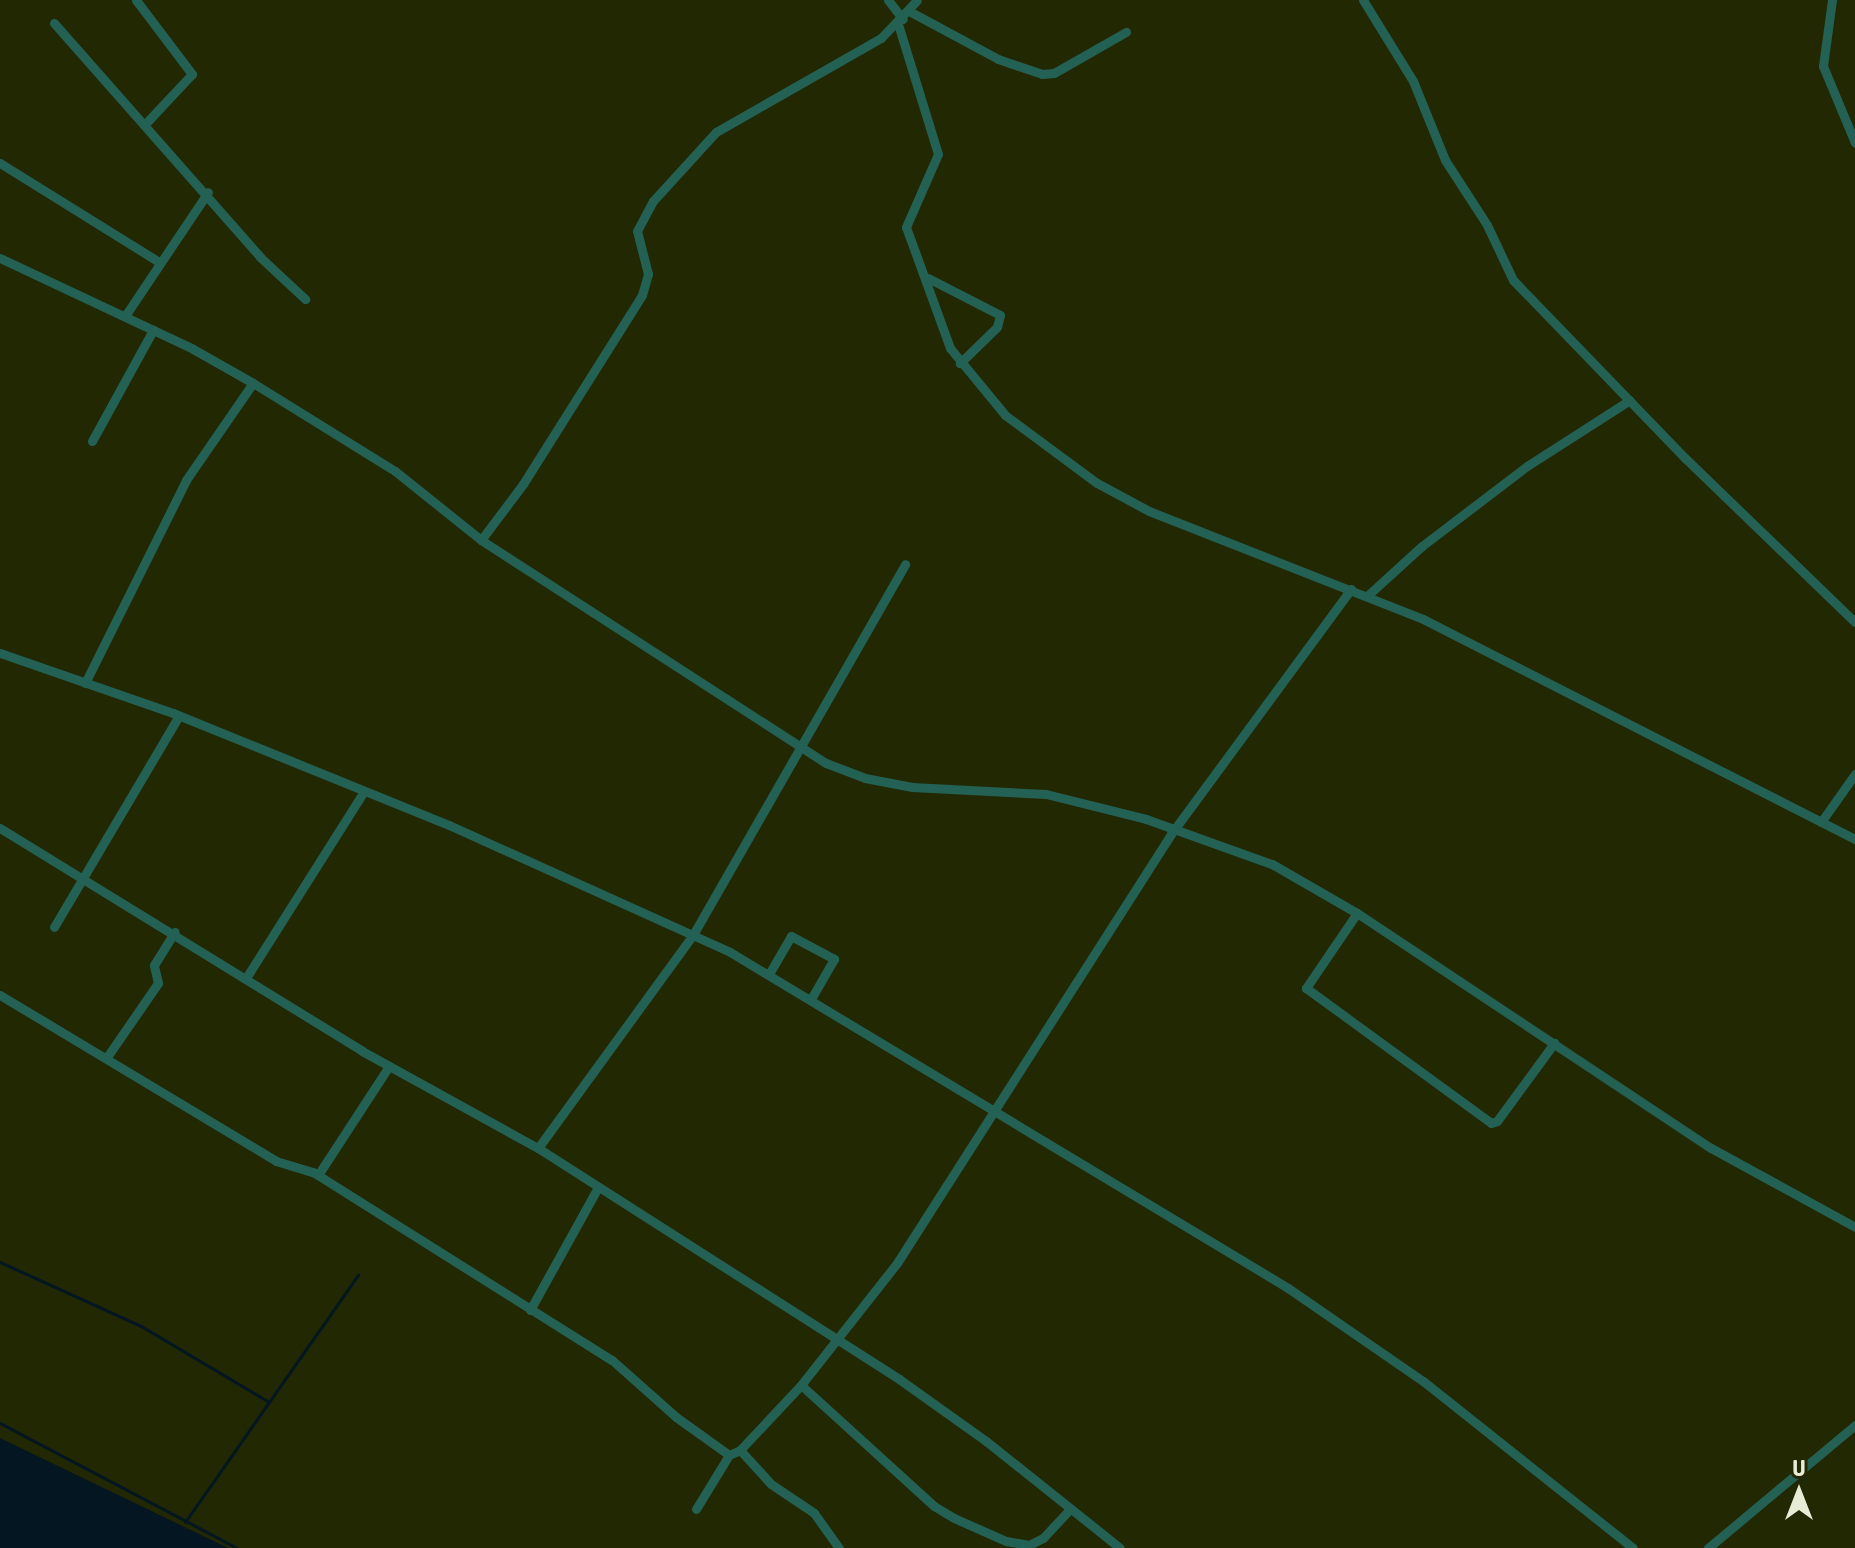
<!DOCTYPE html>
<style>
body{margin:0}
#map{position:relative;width:1855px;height:1548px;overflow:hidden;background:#222801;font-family:"Asap Condensed",sans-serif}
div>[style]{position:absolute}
.water>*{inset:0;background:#041622}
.stream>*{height:3px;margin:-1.5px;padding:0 1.5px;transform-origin:1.5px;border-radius:1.5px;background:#041622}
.minor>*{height:9px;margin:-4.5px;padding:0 4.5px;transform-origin:4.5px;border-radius:4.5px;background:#246155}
span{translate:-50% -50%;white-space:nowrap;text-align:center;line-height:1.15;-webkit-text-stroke:7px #222801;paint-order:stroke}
.north{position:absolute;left:1759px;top:1452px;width:80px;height:80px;-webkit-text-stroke:6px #222801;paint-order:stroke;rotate:0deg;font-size:22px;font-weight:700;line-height:32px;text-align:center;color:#e7ecd6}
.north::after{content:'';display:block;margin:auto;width:28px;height:36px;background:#e7ecd6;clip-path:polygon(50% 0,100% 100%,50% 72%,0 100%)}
</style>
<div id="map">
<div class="water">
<div style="clip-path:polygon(0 1438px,228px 1548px,0 1548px)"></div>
</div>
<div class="stream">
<div style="left:0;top:1262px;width:155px;rotate:24.4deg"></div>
<div style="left:141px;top:1326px;width:149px;rotate:30.7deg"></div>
<div style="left:0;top:1423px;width:268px;rotate:27.8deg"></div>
<div style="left:185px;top:1522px;width:302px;rotate:-55deg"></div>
</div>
<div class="minor">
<div style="left:136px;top:0;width:93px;rotate:52.9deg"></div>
<div style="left:192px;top:74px;width:69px;rotate:133.2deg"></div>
<div style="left:888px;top:0;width:24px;rotate:52deg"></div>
<div style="left:1363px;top:0;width:95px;rotate:58.3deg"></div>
<div style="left:1413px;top:81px;width:85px;rotate:67.9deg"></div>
<div style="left:1445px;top:160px;width:77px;rotate:57.1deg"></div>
<div style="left:1487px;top:225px;width:61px;rotate:64.7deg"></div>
<div style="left:1513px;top:280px;width:248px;rotate:46deg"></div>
<div style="left:1685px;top:458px;width:236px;rotate:44deg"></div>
<div style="left:1832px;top:0;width:67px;rotate:97.8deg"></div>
<div style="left:1823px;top:66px;width:83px;rotate:67.4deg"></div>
<div style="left:909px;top:11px;width:101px;rotate:28.3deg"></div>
<div style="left:998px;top:59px;width:46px;rotate:18.8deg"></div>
<div style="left:1042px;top:74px;width:12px;rotate:-5deg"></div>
<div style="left:1054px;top:73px;width:83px;rotate:-29.7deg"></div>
<div style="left:54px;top:23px;width:312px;rotate:48.6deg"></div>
<div style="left:260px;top:257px;width:62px;rotate:43deg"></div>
<div style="left:898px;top:24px;width:136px;rotate:72.9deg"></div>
<div style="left:938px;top:154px;width:80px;rotate:113.7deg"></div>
<div style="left:906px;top:227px;width:129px;rotate:70deg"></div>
<div style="left:950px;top:348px;width:87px;rotate:50.6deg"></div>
<div style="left:1005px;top:415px;width:114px;rotate:36.5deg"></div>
<div style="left:1097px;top:483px;width:59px;rotate:28.3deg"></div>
<div style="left:1149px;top:511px;width:295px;rotate:21.5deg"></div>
<div style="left:1423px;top:619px;width:485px;rotate:27deg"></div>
<div style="left:0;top:163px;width:187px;rotate:31.9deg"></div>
<div style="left:0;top:258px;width:213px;rotate:25.2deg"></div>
<div style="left:193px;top:349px;width:69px;rotate:29.5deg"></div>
<div style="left:928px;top:278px;width:81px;rotate:27.2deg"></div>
<div style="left:1000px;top:315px;width:12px;rotate:104deg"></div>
<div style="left:997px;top:327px;width:52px;rotate:135.8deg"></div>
<div style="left:125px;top:316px;width:149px;rotate:-56.2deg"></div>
<div style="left:92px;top:441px;width:127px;rotate:-61.2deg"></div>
<div style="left:481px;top:540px;width:411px;rotate:32.9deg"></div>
<div style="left:826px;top:763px;width:42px;rotate:21deg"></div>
<div style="left:865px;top:778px;width:48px;rotate:10.8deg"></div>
<div style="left:912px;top:787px;width:134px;rotate:3deg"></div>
<div style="left:1046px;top:794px;width:103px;rotate:14deg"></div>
<div style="left:1146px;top:819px;width:134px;rotate:19.7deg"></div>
<div style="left:1272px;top:864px;width:98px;rotate:30deg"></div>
<div style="left:1357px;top:913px;width:425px;rotate:33.6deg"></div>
<div style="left:1711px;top:1148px;width:164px;rotate:28.7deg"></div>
<div style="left:1367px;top:596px;width:74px;rotate:-42.3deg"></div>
<div style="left:1422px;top:546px;width:132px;rotate:-37.3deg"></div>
<div style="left:1527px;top:466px;width:122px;rotate:-32.7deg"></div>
<div style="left:0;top:653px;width:183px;rotate:19.1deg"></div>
<div style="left:173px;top:713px;width:298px;rotate:22.1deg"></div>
<div style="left:449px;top:825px;width:308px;rotate:24.3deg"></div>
<div style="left:730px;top:952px;width:651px;rotate:31.05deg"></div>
<div style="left:1288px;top:1288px;width:164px;rotate:34.6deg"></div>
<div style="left:1423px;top:1381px;width:268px;rotate:38.5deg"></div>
<div style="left:85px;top:683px;width:227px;rotate:-63.5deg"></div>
<div style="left:186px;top:480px;width:118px;rotate:-55.4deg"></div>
<div style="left:253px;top:383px;width:167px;rotate:31.8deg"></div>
<div style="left:395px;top:471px;width:110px;rotate:38.7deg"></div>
<div style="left:481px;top:540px;width:70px;rotate:-53.1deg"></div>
<div style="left:523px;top:484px;width:223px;rotate:-57.8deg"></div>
<div style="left:642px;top:295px;width:22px;rotate:-74deg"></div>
<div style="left:648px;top:274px;width:44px;rotate:-104.3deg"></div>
<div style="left:637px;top:231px;width:34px;rotate:-62deg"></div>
<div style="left:653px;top:201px;width:93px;rotate:-47.6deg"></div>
<div style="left:716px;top:132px;width:190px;rotate:-29.7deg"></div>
<div style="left:881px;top:38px;width:52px;rotate:-46.5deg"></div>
<div style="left:1821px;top:822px;width:59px;rotate:-54.7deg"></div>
<div style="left:0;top:828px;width:425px;rotate:31.6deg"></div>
<div style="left:362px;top:1051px;width:201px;rotate:28.9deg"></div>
<div style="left:538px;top:1148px;width:429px;rotate:32.6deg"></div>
<div style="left:899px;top:1379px;width:107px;rotate:35.5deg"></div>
<div style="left:986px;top:1441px;width:171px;rotate:38.6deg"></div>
<div style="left:1357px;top:913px;width:91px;rotate:124.2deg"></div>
<div style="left:1306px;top:988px;width:229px;rotate:36.1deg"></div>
<div style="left:1491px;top:1123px;width:6px;rotate:-18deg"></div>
<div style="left:1497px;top:1121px;width:97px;rotate:-53.8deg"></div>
<div style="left:54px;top:927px;width:245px;rotate:-59.4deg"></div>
<div style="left:769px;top:974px;width:44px;rotate:-59.9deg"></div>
<div style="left:791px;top:936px;width:49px;rotate:28.1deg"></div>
<div style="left:834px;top:959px;width:46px;rotate:119.9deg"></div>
<div style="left:246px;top:978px;width:221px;rotate:-57.7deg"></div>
<div style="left:0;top:995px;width:322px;rotate:31deg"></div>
<div style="left:276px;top:1161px;width:39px;rotate:17deg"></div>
<div style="left:313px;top:1172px;width:353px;rotate:32.2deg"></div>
<div style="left:612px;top:1360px;width:86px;rotate:41.7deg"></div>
<div style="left:676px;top:1417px;width:65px;rotate:35.6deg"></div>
<div style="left:107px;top:1057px;width:90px;rotate:-55.4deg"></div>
<div style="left:158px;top:983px;width:18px;rotate:-103deg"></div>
<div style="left:154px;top:965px;width:39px;rotate:-58deg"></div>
<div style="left:538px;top:1148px;width:266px;rotate:-54deg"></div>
<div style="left:694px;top:933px;width:425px;rotate:-60.2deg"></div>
<div style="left:318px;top:1175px;width:130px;rotate:-56.9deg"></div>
<div style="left:530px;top:1310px;width:138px;rotate:-61deg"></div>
<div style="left:801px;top:1385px;width:180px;rotate:42.3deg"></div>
<div style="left:934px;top:1506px;width:23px;rotate:31deg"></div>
<div style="left:954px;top:1518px;width:57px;rotate:23.9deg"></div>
<div style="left:1006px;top:1541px;width:23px;rotate:10deg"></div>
<div style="left:1029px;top:1545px;width:16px;rotate:-27deg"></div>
<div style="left:1043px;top:1538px;width:40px;rotate:-47deg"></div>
<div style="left:740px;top:1450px;width:46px;rotate:47.6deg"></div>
<div style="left:771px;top:1484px;width:52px;rotate:34deg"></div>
<div style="left:814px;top:1513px;width:43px;rotate:54.5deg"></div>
<div style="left:696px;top:1509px;width:63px;rotate:-58.6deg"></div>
<div style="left:729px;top:1455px;width:12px;rotate:-24deg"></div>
<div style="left:740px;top:1450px;width:89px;rotate:-46.8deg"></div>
<div style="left:801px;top:1385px;width:155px;rotate:-51.8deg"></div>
<div style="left:897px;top:1263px;width:509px;rotate:-57.43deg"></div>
<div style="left:1171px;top:834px;width:304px;rotate:-53.7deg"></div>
<div style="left:1708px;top:1548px;width:192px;rotate:-39.9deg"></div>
</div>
<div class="north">U</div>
</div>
